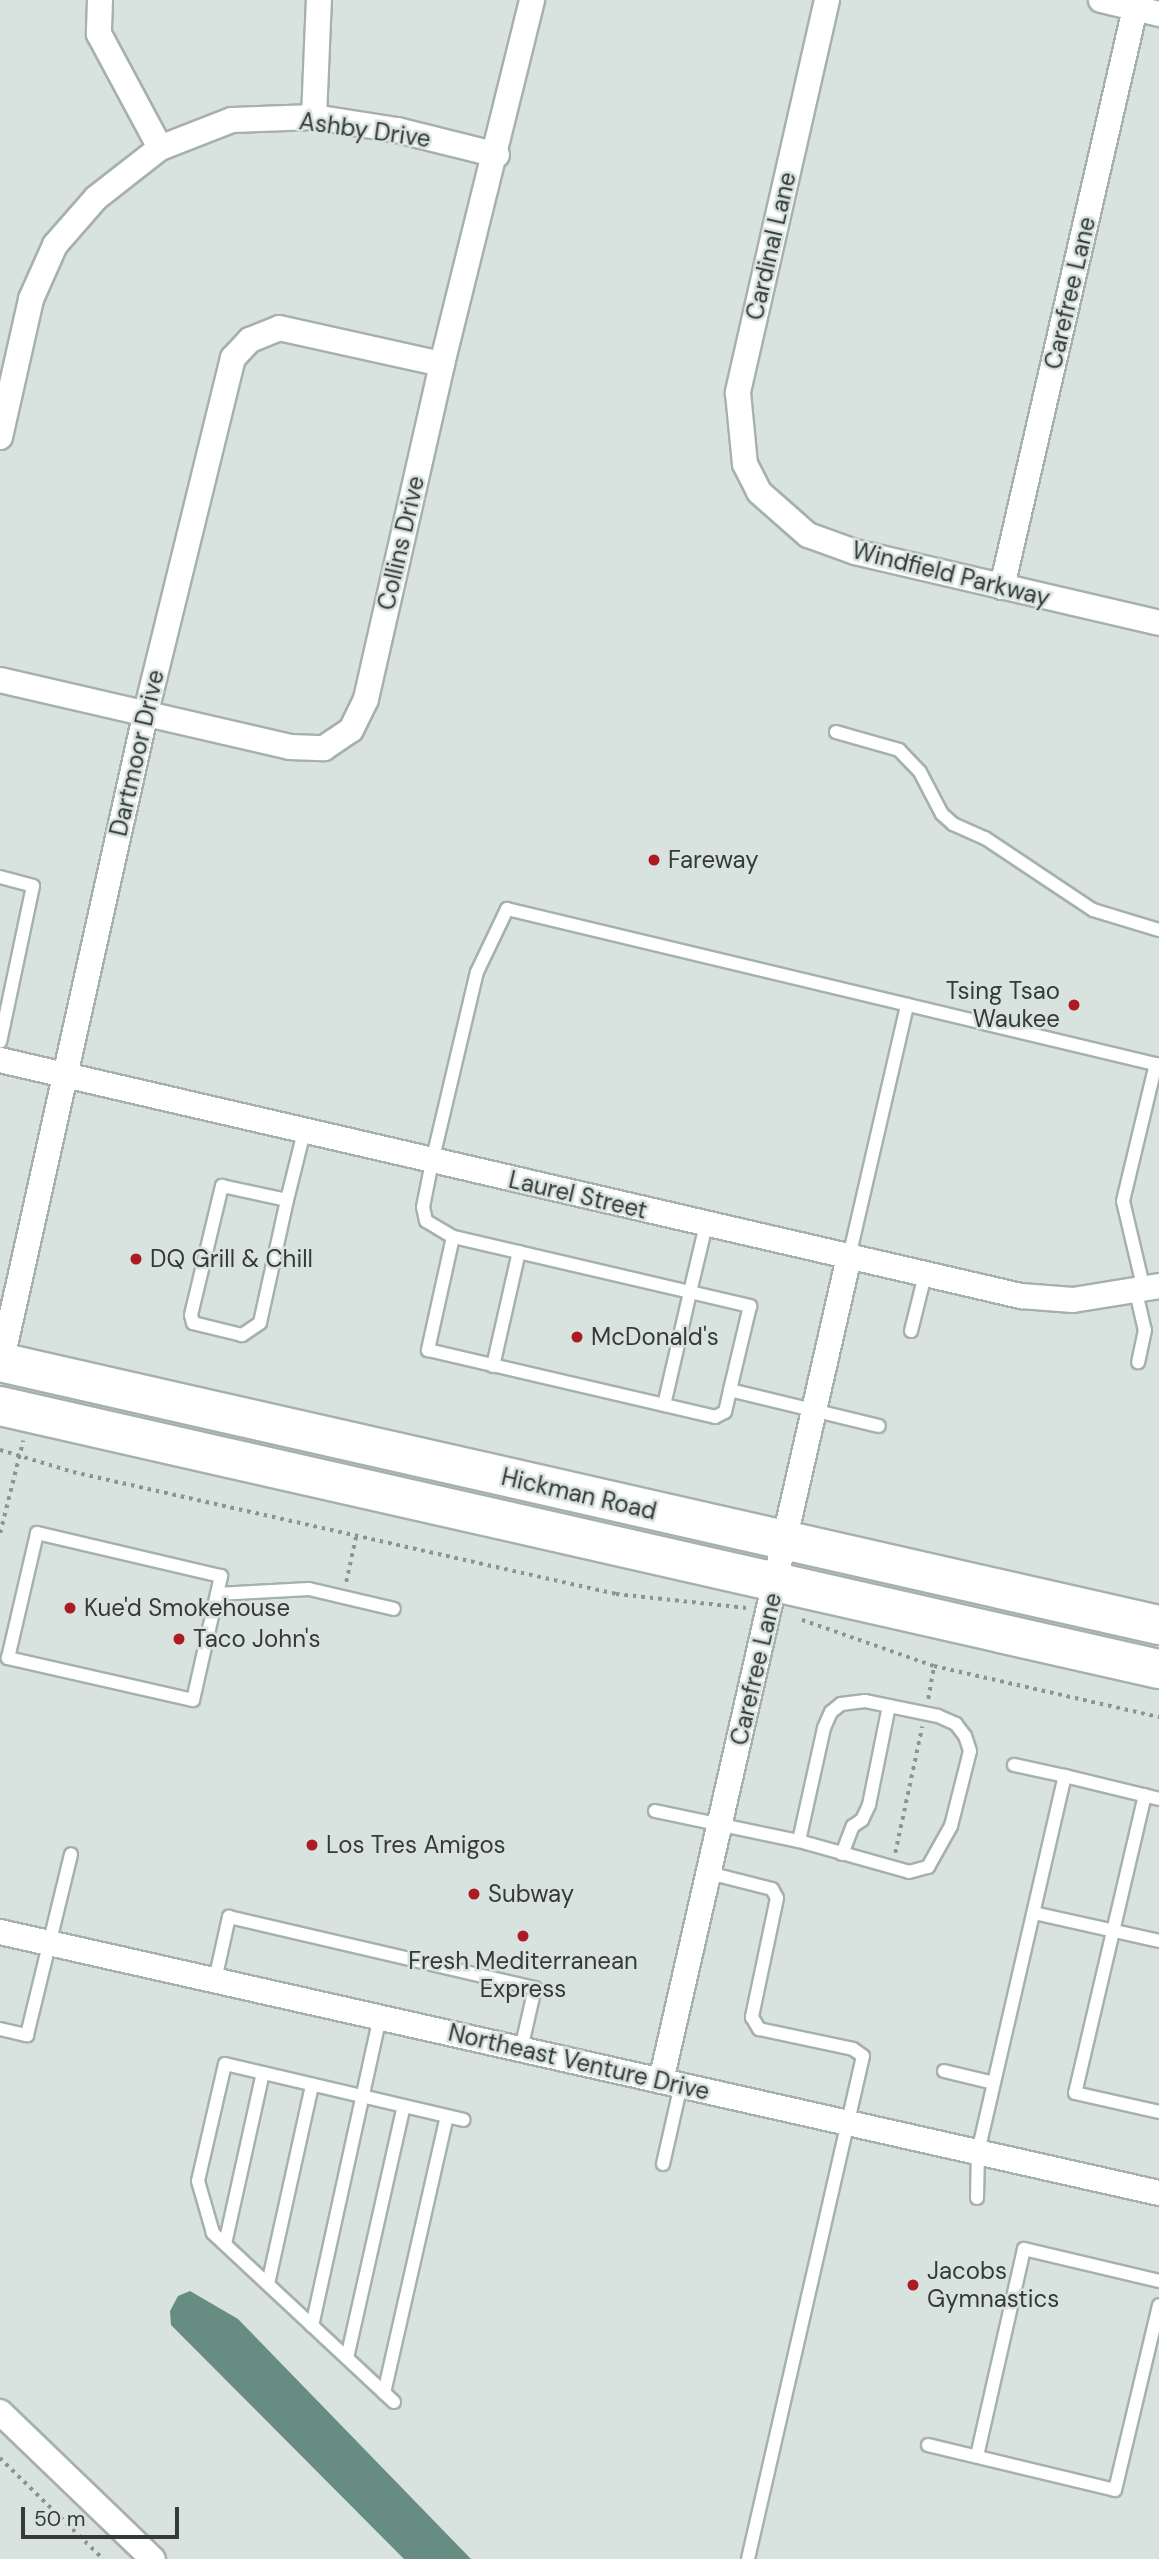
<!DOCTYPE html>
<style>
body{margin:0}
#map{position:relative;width:1159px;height:2559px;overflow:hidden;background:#d8e3df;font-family:"DM Sans",sans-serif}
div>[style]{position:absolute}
.water>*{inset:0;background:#678d82}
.path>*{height:3.5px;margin-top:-1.75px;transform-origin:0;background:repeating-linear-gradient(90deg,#8c9491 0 3.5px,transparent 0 8.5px)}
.roads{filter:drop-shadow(2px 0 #a6b1ad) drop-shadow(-2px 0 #a6b1ad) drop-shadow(0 2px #a6b1ad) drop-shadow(0 -2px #a6b1ad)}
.lane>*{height:12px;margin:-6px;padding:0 6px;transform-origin:6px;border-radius:6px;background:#fff}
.street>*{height:24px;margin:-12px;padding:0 12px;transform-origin:12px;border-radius:12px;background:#fff}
.highway>*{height:38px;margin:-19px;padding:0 19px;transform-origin:19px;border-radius:19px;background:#fff}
.dots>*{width:19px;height:19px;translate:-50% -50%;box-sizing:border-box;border:4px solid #d8e3df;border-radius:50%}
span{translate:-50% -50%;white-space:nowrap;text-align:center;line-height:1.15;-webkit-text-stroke:5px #d8e3df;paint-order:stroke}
.street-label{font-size:24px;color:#353a38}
.poi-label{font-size:24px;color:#353a38}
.left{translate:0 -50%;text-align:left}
.right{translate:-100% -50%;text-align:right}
.scale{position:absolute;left:21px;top:2507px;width:158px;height:32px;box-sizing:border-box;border:4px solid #353a38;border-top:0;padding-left:9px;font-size:21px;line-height:24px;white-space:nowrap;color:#353a38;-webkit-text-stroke:5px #d8e3df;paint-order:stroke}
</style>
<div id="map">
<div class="water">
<div style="clip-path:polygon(190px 2291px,238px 2319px,471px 2559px,404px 2559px,171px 2325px,170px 2311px,178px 2296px)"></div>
</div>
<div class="path">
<div style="left:0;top:1450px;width:76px;rotate:16.8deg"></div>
<div style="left:73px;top:1472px;width:557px;rotate:12.66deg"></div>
<div style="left:616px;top:1594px;width:132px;rotate:6.1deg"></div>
<div style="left:0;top:1533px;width:95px;rotate:-76deg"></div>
<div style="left:346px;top:1582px;width:47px;rotate:-77.7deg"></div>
<div style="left:802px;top:1620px;width:140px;rotate:19.2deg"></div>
<div style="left:934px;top:1666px;width:231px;rotate:12.8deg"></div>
<div style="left:928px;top:1699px;width:34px;rotate:-80deg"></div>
<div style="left:895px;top:1853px;width:129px;rotate:-77.9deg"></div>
<div style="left:0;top:2458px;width:144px;rotate:44.4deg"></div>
</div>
<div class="roads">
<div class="lane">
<div style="left:836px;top:732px;width:66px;rotate:15.9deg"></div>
<div style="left:899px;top:750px;width:30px;rotate:46deg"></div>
<div style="left:920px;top:772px;width:47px;rotate:62.4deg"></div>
<div style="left:942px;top:814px;width:15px;rotate:42deg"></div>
<div style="left:953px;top:824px;width:35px;rotate:24deg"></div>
<div style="left:985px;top:838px;width:130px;rotate:33.7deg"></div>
<div style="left:1093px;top:910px;width:69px;rotate:16.9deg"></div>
<div style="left:0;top:877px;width:34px;rotate:15deg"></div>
<div style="left:33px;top:886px;width:159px;rotate:101.9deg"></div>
<div style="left:287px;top:1200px;width:126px;rotate:102.4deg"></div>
<div style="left:260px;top:1323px;width:22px;rotate:146deg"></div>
<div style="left:242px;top:1335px;width:50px;rotate:-166.2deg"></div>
<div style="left:193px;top:1323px;width:8px;rotate:-104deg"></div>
<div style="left:191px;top:1315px;width:133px;rotate:-76.5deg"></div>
<div style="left:222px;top:1186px;width:66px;rotate:12.2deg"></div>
<div style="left:287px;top:1200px;width:70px;rotate:-76deg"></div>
<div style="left:706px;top:1225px;width:69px;rotate:103.4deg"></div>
<div style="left:690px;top:1292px;width:62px;rotate:13.1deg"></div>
<div style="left:750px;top:1306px;width:86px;rotate:103.4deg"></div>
<div style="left:730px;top:1390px;width:153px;rotate:13.6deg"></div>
<div style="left:453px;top:1237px;width:116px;rotate:102.5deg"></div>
<div style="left:428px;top:1350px;width:295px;rotate:13.1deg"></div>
<div style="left:715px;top:1417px;width:11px;rotate:-27deg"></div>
<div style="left:725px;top:1412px;width:23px;rotate:-77deg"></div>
<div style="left:849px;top:1257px;width:259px;rotate:-77deg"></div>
<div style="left:1144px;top:1290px;width:91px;rotate:-103.3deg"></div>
<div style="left:1123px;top:1201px;width:141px;rotate:-76.5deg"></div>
<div style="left:1136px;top:1292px;width:39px;rotate:77deg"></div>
<div style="left:1145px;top:1330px;width:33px;rotate:102deg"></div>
<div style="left:911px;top:1331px;width:58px;rotate:-76deg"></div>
<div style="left:493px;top:1366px;width:117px;rotate:-77.2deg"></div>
<div style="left:664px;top:1405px;width:116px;rotate:-77deg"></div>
<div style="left:690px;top:1292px;width:243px;rotate:-166.9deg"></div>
<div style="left:453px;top:1237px;width:31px;rotate:-149deg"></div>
<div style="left:426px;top:1221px;width:14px;rotate:-102deg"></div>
<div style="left:423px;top:1207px;width:46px;rotate:-78.7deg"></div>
<div style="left:432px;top:1162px;width:195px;rotate:-76.7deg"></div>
<div style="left:477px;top:972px;width:70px;rotate:-64.5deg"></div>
<div style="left:507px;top:909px;width:670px;rotate:13.46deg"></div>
<div style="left:37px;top:1533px;width:189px;rotate:13.2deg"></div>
<div style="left:221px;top:1576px;width:127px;rotate:102.7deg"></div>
<div style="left:193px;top:1700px;width:190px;rotate:-167.2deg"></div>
<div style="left:8px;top:1658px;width:128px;rotate:-76.9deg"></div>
<div style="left:217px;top:1594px;width:92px;rotate:-3.1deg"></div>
<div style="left:309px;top:1589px;width:87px;rotate:13.2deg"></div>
<div style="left:1014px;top:1765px;width:52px;rotate:12.2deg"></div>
<div style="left:1145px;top:1795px;width:306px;rotate:103.2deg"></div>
<div style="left:1075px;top:2093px;width:86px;rotate:12.7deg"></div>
<div style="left:655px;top:1811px;width:147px;rotate:11.8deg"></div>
<div style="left:799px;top:1841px;width:114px;rotate:15.7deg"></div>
<div style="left:909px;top:1872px;width:20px;rotate:-15deg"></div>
<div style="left:928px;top:1867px;width:47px;rotate:-60.7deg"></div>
<div style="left:951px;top:1826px;width:77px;rotate:-75.8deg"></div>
<div style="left:970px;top:1751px;width:16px;rotate:-108deg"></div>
<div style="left:965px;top:1736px;width:15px;rotate:-127deg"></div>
<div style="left:956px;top:1724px;width:20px;rotate:-156deg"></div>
<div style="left:938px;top:1716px;width:75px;rotate:-168.4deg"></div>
<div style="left:865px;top:1701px;width:24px;rotate:173deg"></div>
<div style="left:841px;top:1704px;width:13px;rotate:141deg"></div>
<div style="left:831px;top:1712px;width:17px;rotate:114deg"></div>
<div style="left:824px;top:1728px;width:116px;rotate:102.5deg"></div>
<div style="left:842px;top:1854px;width:30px;rotate:-69deg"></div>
<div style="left:853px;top:1826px;width:11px;rotate:-34deg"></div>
<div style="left:862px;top:1820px;width:17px;rotate:-65deg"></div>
<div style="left:869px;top:1805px;width:101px;rotate:-78.6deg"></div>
<div style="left:709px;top:1873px;width:65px;rotate:14.3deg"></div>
<div style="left:772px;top:1889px;width:10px;rotate:61deg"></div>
<div style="left:777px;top:1898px;width:122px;rotate:101.9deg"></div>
<div style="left:752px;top:2017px;width:14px;rotate:60deg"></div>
<div style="left:759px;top:2029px;width:96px;rotate:12deg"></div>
<div style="left:853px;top:2049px;width:12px;rotate:35deg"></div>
<div style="left:863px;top:2056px;width:516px;rotate:102.88deg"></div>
<div style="left:1034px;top:1913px;width:128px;rotate:12.6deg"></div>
<div style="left:215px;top:1980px;width:65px;rotate:-77.5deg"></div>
<div style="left:229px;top:1917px;width:314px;rotate:13.1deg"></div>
<div style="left:535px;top:1988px;width:63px;rotate:102.9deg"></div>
<div style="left:0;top:2029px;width:28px;rotate:13deg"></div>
<div style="left:27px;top:2035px;width:186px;rotate:-76.3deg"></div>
<div style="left:944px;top:2071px;width:51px;rotate:13.5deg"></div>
<div style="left:663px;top:2164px;width:81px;rotate:-77.2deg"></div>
<div style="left:977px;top:2198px;width:46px;rotate:-88.8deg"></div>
<div style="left:978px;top:2152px;width:386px;rotate:-77deg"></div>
<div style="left:1065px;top:1776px;width:97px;rotate:13.7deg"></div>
<div style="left:225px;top:2244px;width:175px;rotate:-77.5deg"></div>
<div style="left:268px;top:2284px;width:204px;rotate:-77.5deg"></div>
<div style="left:312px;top:2326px;width:315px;rotate:-77.6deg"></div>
<div style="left:347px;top:2358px;width:258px;rotate:-77.3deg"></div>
<div style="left:384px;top:2393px;width:284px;rotate:-77.2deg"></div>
<div style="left:394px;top:2402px;width:248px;rotate:-137deg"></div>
<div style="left:213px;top:2233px;width:54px;rotate:-106.1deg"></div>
<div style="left:198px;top:2181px;width:120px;rotate:-77deg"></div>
<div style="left:225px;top:2064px;width:245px;rotate:13.2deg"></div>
<div style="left:928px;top:2445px;width:192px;rotate:13.5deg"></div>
<div style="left:1115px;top:2490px;width:190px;rotate:-76.6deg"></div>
<div style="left:977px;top:2456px;width:212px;rotate:-77.2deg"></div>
<div style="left:1024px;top:2249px;width:139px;rotate:13.3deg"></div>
</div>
<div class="street">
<div style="left:100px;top:0;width:34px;rotate:92deg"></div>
<div style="left:99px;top:34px;width:129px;rotate:61.8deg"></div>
<div style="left:827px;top:0;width:403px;rotate:102.8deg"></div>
<div style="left:738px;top:393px;width:71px;rotate:84.4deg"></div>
<div style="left:745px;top:464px;width:31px;rotate:63deg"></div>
<div style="left:759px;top:492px;width:65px;rotate:41.3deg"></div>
<div style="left:808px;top:535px;width:50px;rotate:19.9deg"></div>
<div style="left:855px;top:552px;width:312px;rotate:13.1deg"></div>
<div style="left:1101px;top:0;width:60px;rotate:13.6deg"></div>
<div style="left:314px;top:117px;width:117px;rotate:-87.6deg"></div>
<div style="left:0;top:437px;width:141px;rotate:-77.3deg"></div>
<div style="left:31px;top:299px;width:59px;rotate:-66deg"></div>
<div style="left:55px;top:245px;width:62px;rotate:-48.9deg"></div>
<div style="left:96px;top:198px;width:81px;rotate:-38deg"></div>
<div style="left:160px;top:148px;width:77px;rotate:-21.3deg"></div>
<div style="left:232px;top:120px;width:82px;rotate:-2.1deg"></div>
<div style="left:314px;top:117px;width:84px;rotate:8.9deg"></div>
<div style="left:397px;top:130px;width:103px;rotate:14deg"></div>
<div style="left:1002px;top:587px;width:602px;rotate:-77.05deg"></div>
<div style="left:0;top:680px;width:298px;rotate:13deg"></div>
<div style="left:290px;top:747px;width:34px;rotate:2deg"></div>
<div style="left:324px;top:748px;width:32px;rotate:-34deg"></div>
<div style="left:351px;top:730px;width:34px;rotate:-64deg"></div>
<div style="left:366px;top:699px;width:344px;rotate:-77.2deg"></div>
<div style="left:442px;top:364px;width:375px;rotate:-76.1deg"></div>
<div style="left:0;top:1060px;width:1048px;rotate:13.02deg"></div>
<div style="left:1021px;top:1296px;width:52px;rotate:4.4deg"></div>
<div style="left:1073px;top:1300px;width:87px;rotate:-9.2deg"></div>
<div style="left:0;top:1368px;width:668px;rotate:-77.46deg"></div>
<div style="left:145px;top:716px;width:369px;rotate:-76.2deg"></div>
<div style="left:233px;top:358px;width:25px;rotate:-47deg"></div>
<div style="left:250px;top:340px;width:31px;rotate:-22deg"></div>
<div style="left:279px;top:328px;width:167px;rotate:12.5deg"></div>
<div style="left:0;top:1932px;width:1188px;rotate:12.69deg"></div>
<div style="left:661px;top:2081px;width:845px;rotate:-77.15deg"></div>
<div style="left:0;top:2412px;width:212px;rotate:43.9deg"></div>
</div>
<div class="highway">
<div style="left:0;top:1362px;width:1188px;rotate:12.79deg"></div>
<div style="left:0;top:1406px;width:1188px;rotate:12.79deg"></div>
</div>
</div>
<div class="dots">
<div style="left:654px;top:860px;background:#ad1b22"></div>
<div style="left:1074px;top:1005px;background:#ad1b22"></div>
<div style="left:136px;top:1259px;background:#ad1b22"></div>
<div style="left:577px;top:1337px;background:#ad1b22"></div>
<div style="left:70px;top:1608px;background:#ad1b22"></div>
<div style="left:179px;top:1639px;background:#ad1b22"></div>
<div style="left:312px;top:1845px;background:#ad1b22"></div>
<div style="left:474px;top:1894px;background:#ad1b22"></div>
<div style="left:523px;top:1936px;background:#ad1b22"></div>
<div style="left:913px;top:2285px;background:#ad1b22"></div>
</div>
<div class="street-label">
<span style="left:365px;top:130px;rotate:8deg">Ashby Drive</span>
<span style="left:771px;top:246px;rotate:-77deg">Cardinal Lane</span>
<span style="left:1070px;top:293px;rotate:-77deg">Carefree Lane</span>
<span style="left:401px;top:543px;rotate:-77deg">Collins Drive</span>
<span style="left:951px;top:574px;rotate:14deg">Windfield Parkway</span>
<span style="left:137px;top:753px;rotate:-77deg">Dartmoor Drive</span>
<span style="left:578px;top:1195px;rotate:13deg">Laurel Street</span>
<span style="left:579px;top:1494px;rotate:13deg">Hickman Road</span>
<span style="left:756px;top:1669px;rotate:-77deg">Carefree Lane</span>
<span style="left:579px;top:2062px;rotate:13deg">Northeast Venture Drive</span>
</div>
<div class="poi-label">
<span class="left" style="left:668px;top:860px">Fareway</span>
<span class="right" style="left:1060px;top:1005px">Tsing Tsao<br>Waukee</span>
<span class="left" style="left:150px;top:1259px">DQ Grill &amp; Chill</span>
<span class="left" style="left:591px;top:1337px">McDonald's</span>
<span class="left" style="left:84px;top:1608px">Kue'd Smokehouse</span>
<span class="left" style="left:193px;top:1639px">Taco John's</span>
<span class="left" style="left:326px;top:1845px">Los Tres Amigos</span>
<span class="left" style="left:488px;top:1894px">Subway</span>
<span style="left:523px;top:1975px">Fresh Mediterranean<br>Express</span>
<span class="left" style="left:927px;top:2285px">Jacobs<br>Gymnastics</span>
</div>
<div class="scale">50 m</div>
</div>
